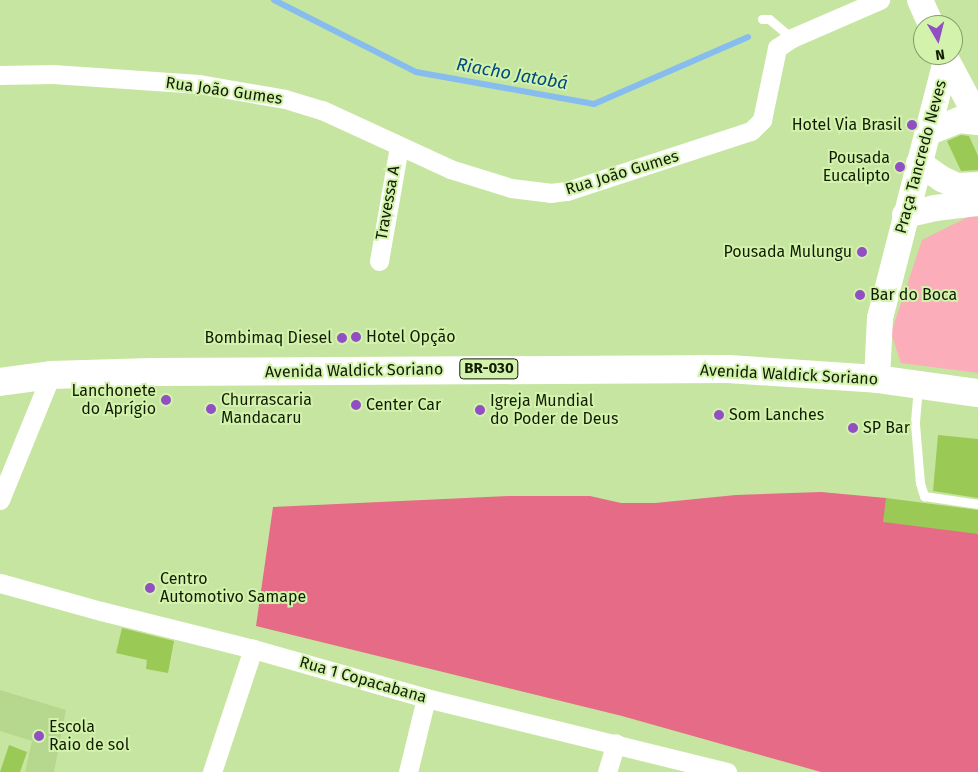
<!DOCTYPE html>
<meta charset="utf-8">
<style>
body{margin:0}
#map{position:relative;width:978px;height:772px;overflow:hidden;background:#c6e5a0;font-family:"Fira Sans",sans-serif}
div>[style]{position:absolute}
.built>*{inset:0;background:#b6d88e}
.green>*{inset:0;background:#fcadba}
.forest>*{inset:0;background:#e56b86}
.stream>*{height:6px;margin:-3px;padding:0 3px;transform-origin:3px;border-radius:3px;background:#87bcef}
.building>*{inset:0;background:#9ac956}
.lane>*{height:9px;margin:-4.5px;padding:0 4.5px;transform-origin:4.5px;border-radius:4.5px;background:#fff}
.street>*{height:19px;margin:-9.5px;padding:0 9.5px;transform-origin:9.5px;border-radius:9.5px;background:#fff}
.secondary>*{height:26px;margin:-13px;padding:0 13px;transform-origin:13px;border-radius:13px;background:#fff}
.primary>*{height:28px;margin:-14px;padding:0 14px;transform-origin:14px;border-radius:14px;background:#fff}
.dots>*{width:14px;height:14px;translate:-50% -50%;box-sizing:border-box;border:2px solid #d3f3ad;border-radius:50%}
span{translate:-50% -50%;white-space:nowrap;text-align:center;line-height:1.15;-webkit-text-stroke:4px #d3f3ad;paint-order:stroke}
.shield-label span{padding:1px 4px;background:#d3f3ad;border:1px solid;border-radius:4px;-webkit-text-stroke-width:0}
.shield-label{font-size:15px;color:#111c03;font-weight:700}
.street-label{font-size:16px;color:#111c03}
.poi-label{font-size:16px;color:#111c03}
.right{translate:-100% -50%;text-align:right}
.left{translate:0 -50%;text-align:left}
.water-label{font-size:18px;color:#004a7f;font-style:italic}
.north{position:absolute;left:913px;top:15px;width:50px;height:50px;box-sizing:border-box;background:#d3f3ad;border:1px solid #859d69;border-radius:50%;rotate:172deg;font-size:14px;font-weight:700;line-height:20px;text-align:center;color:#111c03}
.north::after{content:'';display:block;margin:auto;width:18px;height:22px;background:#924ec3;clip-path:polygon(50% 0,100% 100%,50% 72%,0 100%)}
</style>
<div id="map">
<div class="built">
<div style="clip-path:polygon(0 690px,66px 710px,54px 772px,25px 772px,32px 741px,0 731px)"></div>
</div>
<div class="green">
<div style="clip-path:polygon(972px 215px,978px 217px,978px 373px,901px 363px,891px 333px,922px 240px)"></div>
</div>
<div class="forest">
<div style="clip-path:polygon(821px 492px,886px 498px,978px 534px,978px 772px,821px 772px,622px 716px,256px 626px,273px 507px,508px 496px,590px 496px,621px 503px,655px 503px,736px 495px)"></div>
</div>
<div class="stream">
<div style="left:274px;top:0;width:159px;rotate:26.9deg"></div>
<div style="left:416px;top:72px;width:181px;rotate:10.2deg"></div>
<div style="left:594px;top:104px;width:168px;rotate:-23.5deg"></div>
</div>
<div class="building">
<div style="clip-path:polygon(961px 135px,969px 136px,978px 156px,978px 170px,961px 171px,947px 141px)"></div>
<div style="clip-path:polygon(938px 435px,978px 439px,978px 498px,933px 491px)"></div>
<div style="clip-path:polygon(886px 498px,978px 510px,978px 534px,883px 522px)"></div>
<div style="clip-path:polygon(122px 628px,174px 641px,168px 673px,146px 669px,147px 660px,116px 653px)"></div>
<div style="clip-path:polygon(9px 745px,27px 752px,20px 772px,0 772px)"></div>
</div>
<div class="lane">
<div style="left:762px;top:19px;width:7px"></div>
<div style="left:769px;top:19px;width:30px;rotate:40deg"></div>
<div style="left:918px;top:387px;width:37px;rotate:95deg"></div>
<div style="left:915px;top:424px;width:59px;rotate:85.2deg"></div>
<div style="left:920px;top:483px;width:14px;rotate:73deg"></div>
<div style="left:924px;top:496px;width:55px;rotate:8.4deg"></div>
</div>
<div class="street">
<div style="left:0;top:75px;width:53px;rotate:-1.1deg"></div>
<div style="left:53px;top:74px;width:146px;rotate:3.9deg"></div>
<div style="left:199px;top:84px;width:87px;rotate:9.9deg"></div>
<div style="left:285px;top:99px;width:39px;rotate:17deg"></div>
<div style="left:322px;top:110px;width:141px;rotate:24.7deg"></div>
<div style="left:450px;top:169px;width:64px;rotate:17.3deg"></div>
<div style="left:511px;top:188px;width:39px;rotate:7deg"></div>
<div style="left:550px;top:193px;width:17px;rotate:-7deg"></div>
<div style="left:567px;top:191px;width:194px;rotate:-18.1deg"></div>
<div style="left:751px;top:131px;width:16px;rotate:-45deg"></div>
<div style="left:762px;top:120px;width:74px;rotate:-78.2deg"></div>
<div style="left:777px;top:48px;width:18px;rotate:-34deg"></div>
<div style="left:792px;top:38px;width:96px;rotate:-23.4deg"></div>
<div style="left:379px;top:261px;width:117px;rotate:-80.1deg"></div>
<div style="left:0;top:500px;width:135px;rotate:-67.8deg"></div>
<div style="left:0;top:583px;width:105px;rotate:15.5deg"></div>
<div style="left:101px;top:611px;width:157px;rotate:14deg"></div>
<div style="left:253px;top:649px;width:180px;rotate:15.8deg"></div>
<div style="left:426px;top:698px;width:310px;rotate:13.8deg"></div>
<div style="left:212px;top:772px;width:130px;rotate:-71.6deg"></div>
<div style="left:408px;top:772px;width:76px;rotate:-76.3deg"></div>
<div style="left:607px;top:772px;width:30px;rotate:-73deg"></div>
</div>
<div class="secondary">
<div style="left:920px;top:0;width:27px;rotate:66deg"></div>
<div style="left:944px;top:55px;width:72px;rotate:62deg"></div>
<div style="left:927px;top:133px;width:35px;rotate:-22deg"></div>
<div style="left:959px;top:120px;width:19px;rotate:6deg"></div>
<div style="left:919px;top:163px;width:28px;rotate:35deg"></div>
<div style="left:942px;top:179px;width:17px;rotate:25deg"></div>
<div style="left:957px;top:186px;width:21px;rotate:-3deg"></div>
<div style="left:905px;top:215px;width:31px;rotate:-13deg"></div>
<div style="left:935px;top:208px;width:43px;rotate:-6.6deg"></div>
<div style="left:877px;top:379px;width:61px;rotate:-87.2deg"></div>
<div style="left:880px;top:318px;width:265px;rotate:-75.6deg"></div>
</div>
<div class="primary">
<div style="left:0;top:382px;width:51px;rotate:-7.8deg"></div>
<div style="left:51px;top:375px;width:100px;rotate:-1.7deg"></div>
<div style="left:151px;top:372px;width:577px;rotate:-0.3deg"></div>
<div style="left:728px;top:369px;width:149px;rotate:3.8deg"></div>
<div style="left:877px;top:379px;width:102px;rotate:7.9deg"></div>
</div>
<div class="dots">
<div style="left:912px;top:125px;background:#924ec3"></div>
<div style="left:900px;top:167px;background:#924ec3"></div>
<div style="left:862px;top:252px;background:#924ec3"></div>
<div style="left:860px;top:295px;background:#924ec3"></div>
<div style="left:356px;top:337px;background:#924ec3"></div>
<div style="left:342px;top:338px;background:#924ec3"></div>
<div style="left:166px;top:400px;background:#924ec3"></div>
<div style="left:356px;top:405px;background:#924ec3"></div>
<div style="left:211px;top:409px;background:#924ec3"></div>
<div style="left:480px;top:410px;background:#924ec3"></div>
<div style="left:719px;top:415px;background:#924ec3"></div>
<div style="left:853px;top:428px;background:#924ec3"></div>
<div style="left:150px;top:588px;background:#924ec3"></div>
<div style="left:39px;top:736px;background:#924ec3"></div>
</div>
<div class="shield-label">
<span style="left:489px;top:369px">BR-030</span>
</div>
<div class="street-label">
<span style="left:224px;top:91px;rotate:8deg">Rua João Gumes</span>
<span style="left:921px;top:157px;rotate:-75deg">Praça Tancredo Neves</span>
<span style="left:622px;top:173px;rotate:-17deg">Rua João Gumes</span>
<span style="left:388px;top:203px;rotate:-80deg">Travessa A</span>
<span style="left:354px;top:371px;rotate:-1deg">Avenida Waldick Soriano</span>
<span style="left:789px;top:375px;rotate:3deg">Avenida Waldick Soriano</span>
<span style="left:363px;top:680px;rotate:16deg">Rua 1 Copacabana</span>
</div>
<div class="poi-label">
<span class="right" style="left:902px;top:125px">Hotel Via Brasil</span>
<span class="right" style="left:890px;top:167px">Pousada<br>Eucalipto</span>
<span class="right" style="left:852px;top:252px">Pousada Mulungu</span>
<span class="left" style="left:870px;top:295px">Bar do Boca</span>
<span class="left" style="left:366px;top:337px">Hotel Opção</span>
<span class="right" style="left:332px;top:338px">Bombimaq Diesel</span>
<span class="right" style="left:156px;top:400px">Lanchonete<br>do Aprígio</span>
<span class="left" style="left:221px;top:409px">Churrascaria<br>Mandacaru</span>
<span class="left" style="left:490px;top:410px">Igreja Mundial<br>do Poder de Deus</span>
<span class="left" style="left:366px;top:405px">Center Car</span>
<span class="left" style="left:729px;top:415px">Som Lanches</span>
<span class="left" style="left:863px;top:428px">SP Bar</span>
<span class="left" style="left:160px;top:588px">Centro<br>Automotivo Samape</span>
<span class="left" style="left:49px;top:736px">Escola<br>Raio de sol</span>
</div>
<div class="water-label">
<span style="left:512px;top:74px;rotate:10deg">Riacho Jatobá</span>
</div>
<div class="north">N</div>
</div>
